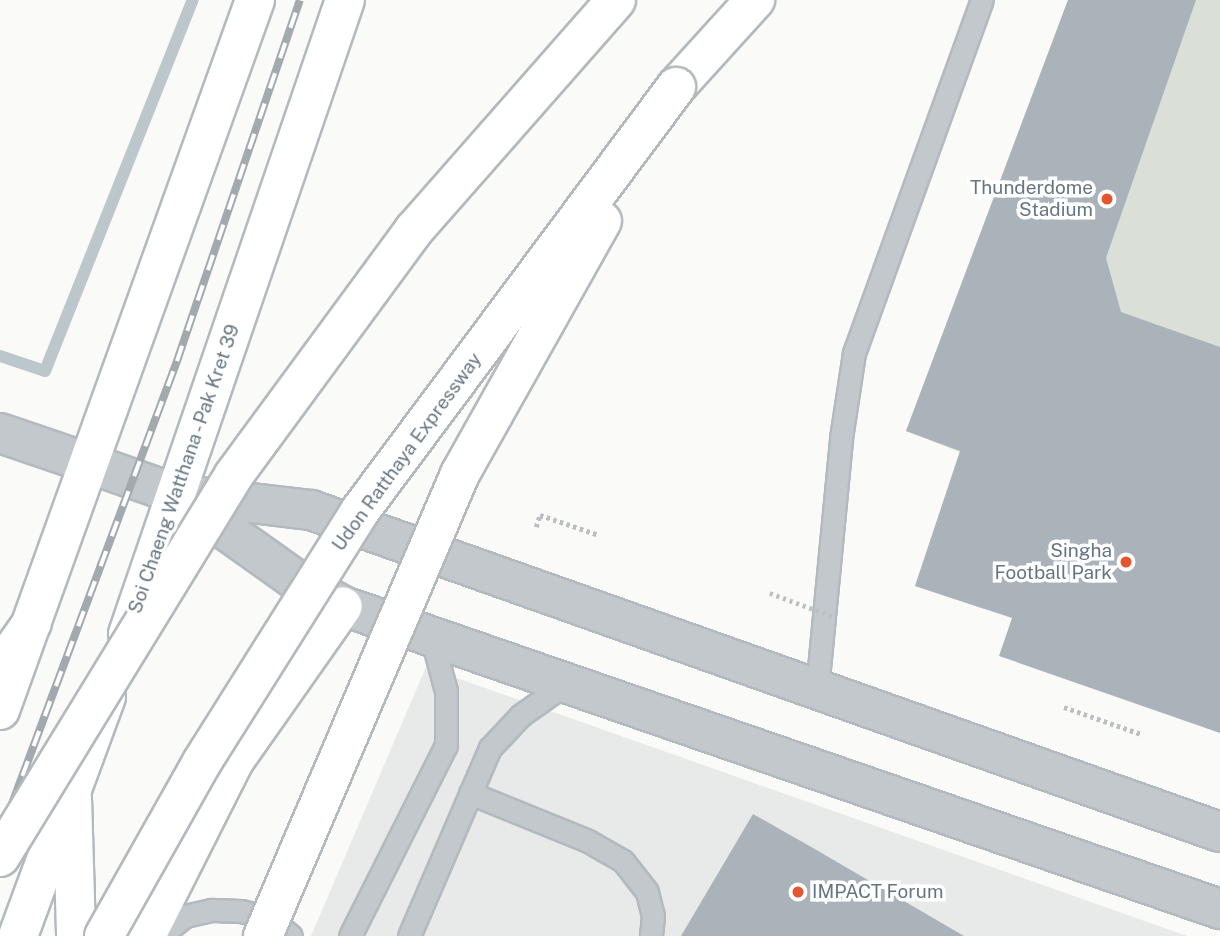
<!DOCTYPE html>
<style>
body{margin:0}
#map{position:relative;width:1220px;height:936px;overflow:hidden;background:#fafaf8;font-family:"Public Sans",sans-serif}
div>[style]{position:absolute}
.built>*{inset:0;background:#e8e9e9}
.green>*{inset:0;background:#dadfd7}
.stream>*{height:12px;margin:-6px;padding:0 6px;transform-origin:6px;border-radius:6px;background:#bbc7cb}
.building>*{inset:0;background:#aab3b9}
.path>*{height:4.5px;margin-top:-2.25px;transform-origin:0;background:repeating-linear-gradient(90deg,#bbbfc2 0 3.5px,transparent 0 7px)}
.roads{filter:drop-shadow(2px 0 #b3babf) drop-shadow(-2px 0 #b3babf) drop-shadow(0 2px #b3babf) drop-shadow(0 -2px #b3babf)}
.service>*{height:21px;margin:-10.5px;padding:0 10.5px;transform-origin:10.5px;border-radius:10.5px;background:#c3c8cc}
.minor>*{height:38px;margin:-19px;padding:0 19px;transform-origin:19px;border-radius:19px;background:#c3c8cc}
.tertiary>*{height:38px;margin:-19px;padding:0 19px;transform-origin:19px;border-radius:19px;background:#c3c8cc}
.secondary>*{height:38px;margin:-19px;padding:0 19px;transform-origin:19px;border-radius:19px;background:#fff}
.motorway>*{height:38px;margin:-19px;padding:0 19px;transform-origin:19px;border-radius:19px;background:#fff}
.rail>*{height:8px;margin-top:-4px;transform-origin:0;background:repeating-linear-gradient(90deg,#fff 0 16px,#a2aab0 0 32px);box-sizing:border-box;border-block:2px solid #a2aab0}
.path-bridge>*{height:4.5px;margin-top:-2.25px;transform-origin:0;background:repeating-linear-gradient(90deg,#bbbfc2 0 3.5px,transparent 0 7px)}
.bridges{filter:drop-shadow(2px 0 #b4b9bd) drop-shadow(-2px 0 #b4b9bd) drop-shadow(0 2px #b4b9bd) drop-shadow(0 -2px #b4b9bd)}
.motorway-bridge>*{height:38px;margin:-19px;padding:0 19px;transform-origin:19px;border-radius:19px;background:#fff}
.dots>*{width:19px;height:19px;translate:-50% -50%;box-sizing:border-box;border:4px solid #fff;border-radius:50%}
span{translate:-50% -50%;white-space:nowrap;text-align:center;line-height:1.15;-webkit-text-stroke:7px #fff;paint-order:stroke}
.poi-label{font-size:19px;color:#657683}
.right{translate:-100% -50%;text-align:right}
.left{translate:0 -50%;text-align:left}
.street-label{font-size:19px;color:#657683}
</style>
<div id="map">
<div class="built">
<div style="clip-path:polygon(426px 667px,1187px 936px,311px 936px)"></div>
</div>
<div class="green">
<div style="clip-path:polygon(1068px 0,1220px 0,1220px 457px,1054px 398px,984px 609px,915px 586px,960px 452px,906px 431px)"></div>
</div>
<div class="stream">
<div style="left:0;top:356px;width:47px;rotate:18.4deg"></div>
<div style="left:45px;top:371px;width:399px;rotate:-68.3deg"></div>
</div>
<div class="building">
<div style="clip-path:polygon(1068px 0,1196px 0,1106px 258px,1121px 312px,1220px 347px,1220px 733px,999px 656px,1012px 618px,915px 586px,960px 451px,906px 431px)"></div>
<div style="clip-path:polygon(753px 814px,813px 848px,964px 936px,681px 936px)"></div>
</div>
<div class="path">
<div style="left:536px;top:527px;width:13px;rotate:-72deg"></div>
<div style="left:540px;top:515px;width:62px;rotate:18.7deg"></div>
<div style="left:1064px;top:707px;width:82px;rotate:19.3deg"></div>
</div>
<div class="roads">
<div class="service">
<div style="left:817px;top:689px;width:252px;rotate:-84.5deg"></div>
<div style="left:841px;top:438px;width:86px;rotate:-81.3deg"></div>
<div style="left:854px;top:353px;width:375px;rotate:-70.1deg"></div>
<div style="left:470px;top:793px;width:127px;rotate:22.1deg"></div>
<div style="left:588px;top:841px;width:40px;rotate:29.7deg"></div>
<div style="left:623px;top:861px;width:39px;rotate:52deg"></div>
<div style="left:647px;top:892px;width:25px;rotate:76deg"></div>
<div style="left:653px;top:916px;width:20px;rotate:96deg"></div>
<div style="left:160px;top:936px;width:32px;rotate:-39deg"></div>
<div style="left:185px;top:916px;width:28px;rotate:-13deg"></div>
<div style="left:212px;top:910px;width:29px;rotate:2deg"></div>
<div style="left:241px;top:911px;width:29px;rotate:14deg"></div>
<div style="left:269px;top:918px;width:28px;rotate:39deg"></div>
<div style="left:350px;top:936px;width:214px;rotate:-63.3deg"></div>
<div style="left:446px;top:745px;width:54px;rotate:-90deg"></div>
<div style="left:446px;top:691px;width:58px;rotate:-105deg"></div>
<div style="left:409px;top:936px;width:205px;rotate:-66.7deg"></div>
<div style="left:490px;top:748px;width:45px;rotate:-46.8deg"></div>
<div style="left:521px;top:715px;width:57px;rotate:-35.1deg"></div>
</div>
<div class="minor">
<div style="left:88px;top:463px;width:93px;rotate:19.4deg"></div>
<div style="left:176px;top:494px;width:136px;rotate:6.8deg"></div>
<div style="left:311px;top:510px;width:964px;rotate:19.51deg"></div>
<div style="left:182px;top:499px;width:136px;rotate:35.4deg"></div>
<div style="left:293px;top:578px;width:57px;rotate:29.2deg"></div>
<div style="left:343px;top:606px;width:928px;rotate:19.06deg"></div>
</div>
<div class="tertiary">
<div style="left:0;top:433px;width:93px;rotate:18.8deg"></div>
</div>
<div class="secondary">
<div style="left:128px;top:634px;width:670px;rotate:-71.11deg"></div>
<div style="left:0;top:710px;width:754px;rotate:-70.24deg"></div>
<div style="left:18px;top:936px;width:255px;rotate:-69.8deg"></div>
</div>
<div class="motorway">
<div style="left:676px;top:87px;width:118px;rotate:-47.8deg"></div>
<div style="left:0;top:668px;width:55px;rotate:-54.6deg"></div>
<div style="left:72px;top:798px;width:138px;rotate:88.3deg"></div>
<div style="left:146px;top:936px;width:196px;rotate:-63.3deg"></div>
<div style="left:234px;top:761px;width:189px;rotate:-54.9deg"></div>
</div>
</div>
<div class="rail">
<div style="left:0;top:836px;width:507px;rotate:-69.56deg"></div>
<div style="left:177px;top:361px;width:381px;rotate:-71.2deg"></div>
</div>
<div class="path-bridge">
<div style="left:770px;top:593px;width:66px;rotate:20.4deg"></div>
</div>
<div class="bridges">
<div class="motorway-bridge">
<div style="left:0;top:857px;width:448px;rotate:-58.5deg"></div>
<div style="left:234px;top:475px;width:304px;rotate:-53.7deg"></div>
<div style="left:414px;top:230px;width:306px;rotate:-48.7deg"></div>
<div style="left:104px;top:936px;width:200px;rotate:-60.6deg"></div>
<div style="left:202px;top:762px;width:297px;rotate:-57.8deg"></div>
<div style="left:360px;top:511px;width:529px;rotate:-53.3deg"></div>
<div style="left:263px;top:936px;width:502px;rotate:-66.91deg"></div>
<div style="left:460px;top:474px;width:290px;rotate:-60.7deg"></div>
</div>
</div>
<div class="dots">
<div style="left:1107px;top:199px;background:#e4572e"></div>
<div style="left:1126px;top:562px;background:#e4572e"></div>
<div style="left:798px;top:892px;background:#e4572e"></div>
</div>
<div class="poi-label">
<span class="right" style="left:1093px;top:199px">Thunderdome<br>Stadium</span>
<span class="right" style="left:1112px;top:562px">Singha<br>Football Park</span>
<span class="left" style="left:812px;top:892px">IMPACT Forum</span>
</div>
<div class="street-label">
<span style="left:407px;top:452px;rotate:-54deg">Udon Ratthaya Expressway</span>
<span style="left:184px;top:469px;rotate:-71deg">Soi Chaeng Watthana - Pak Kret 39</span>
</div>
</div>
